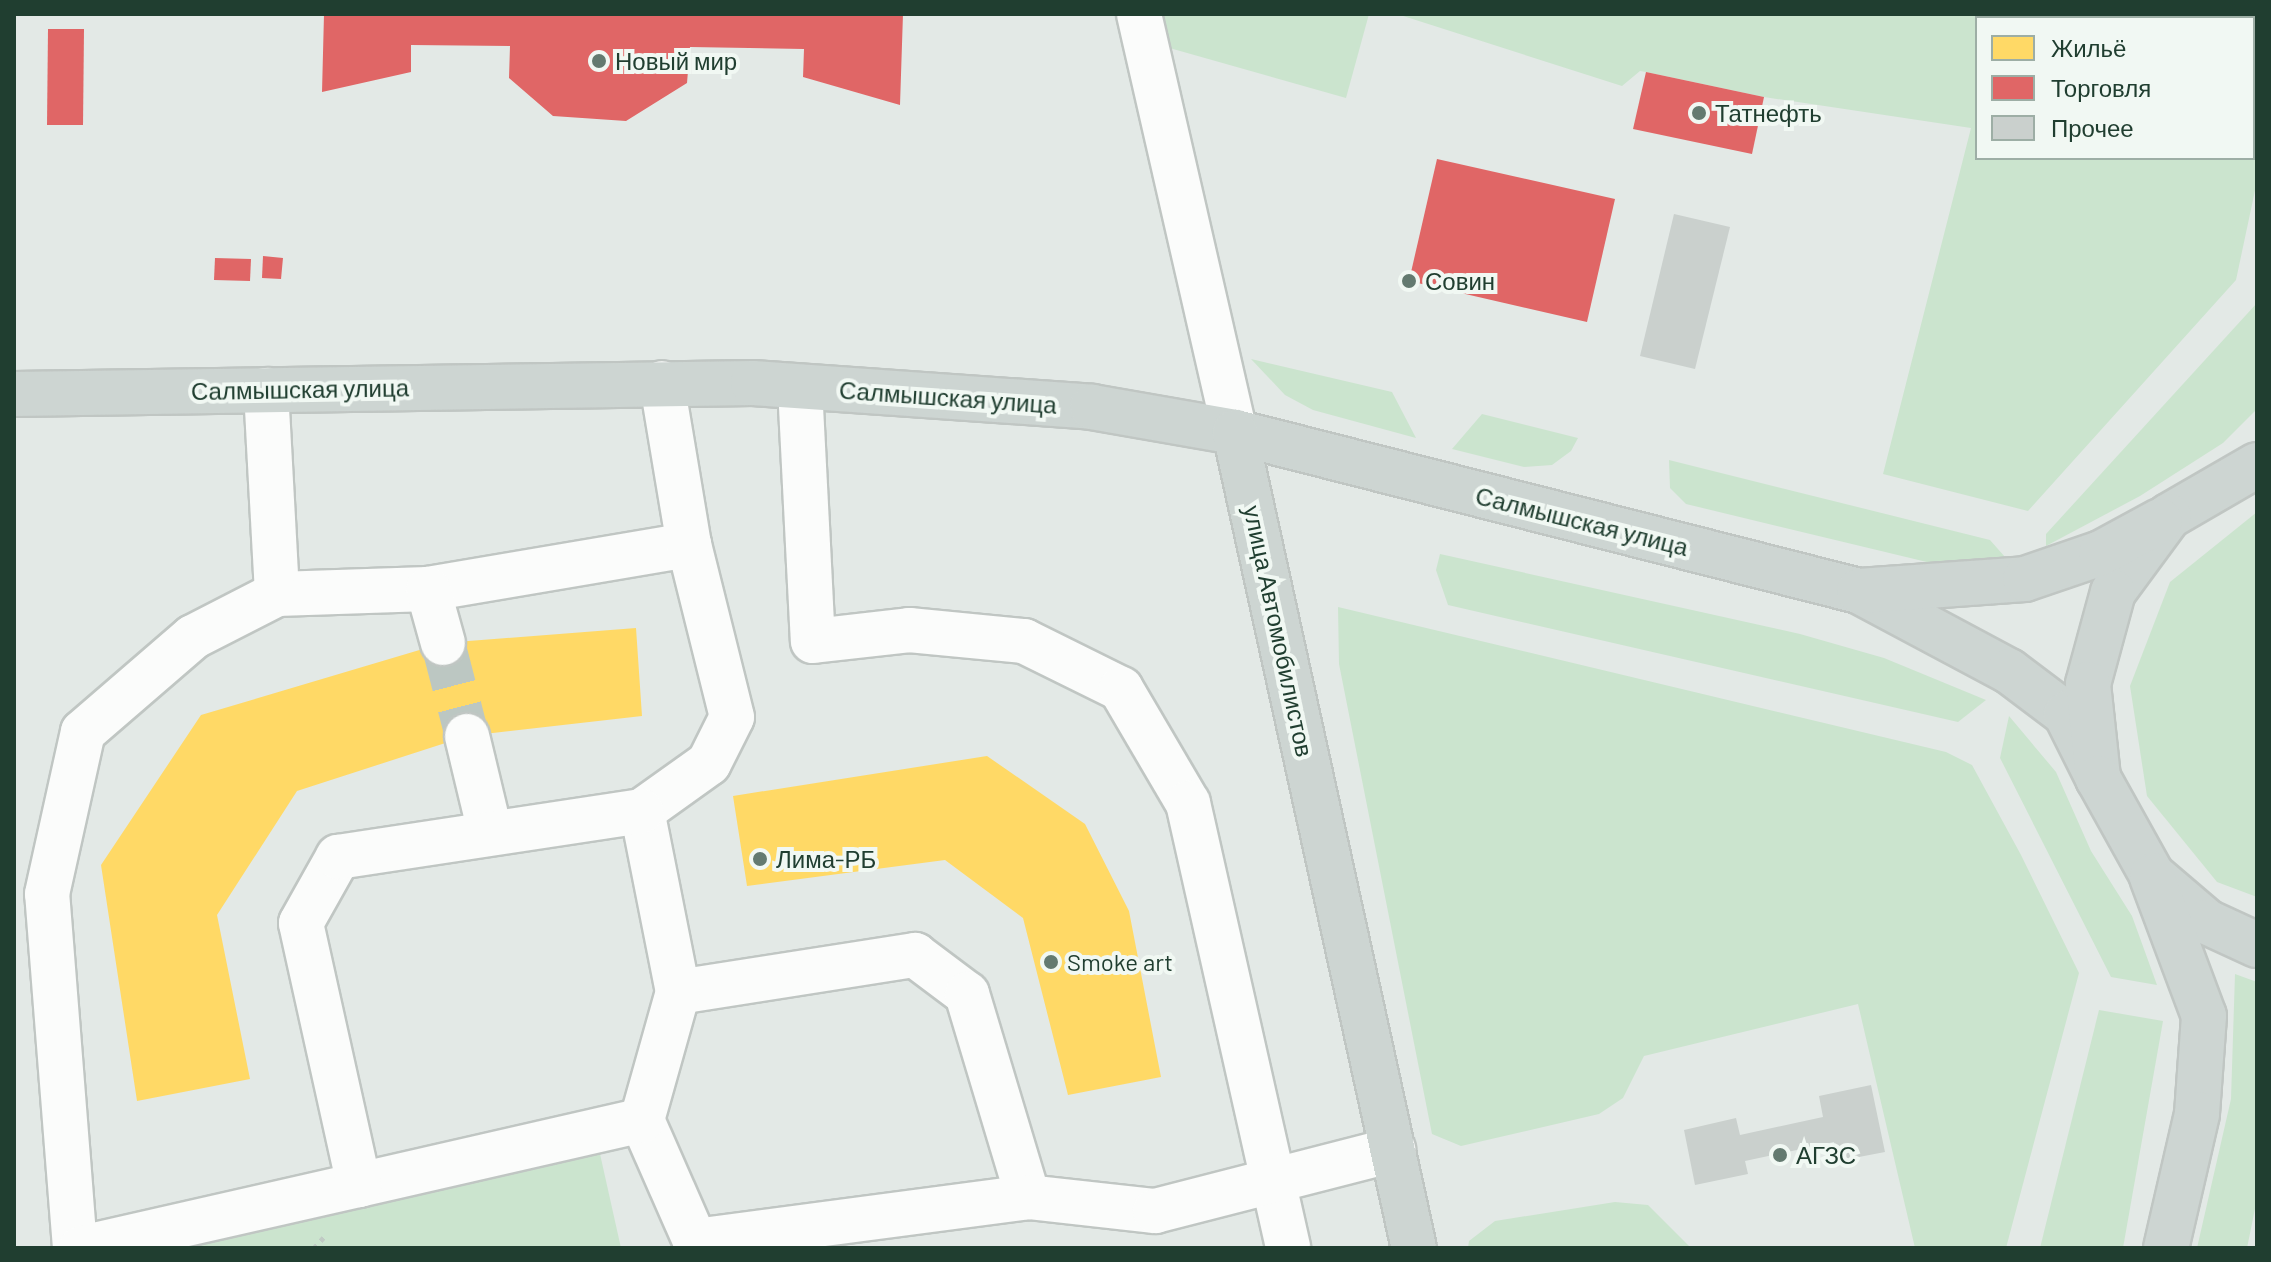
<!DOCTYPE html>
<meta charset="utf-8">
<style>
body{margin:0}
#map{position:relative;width:2271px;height:1262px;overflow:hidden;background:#e3e9e6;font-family:Barlow,sans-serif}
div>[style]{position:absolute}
.green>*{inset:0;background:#cbe4ce}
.homes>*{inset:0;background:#ffd966}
.shops>*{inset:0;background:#e06666}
.building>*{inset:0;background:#cad0cd}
.minor-tunnel>*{height:44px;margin-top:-22px;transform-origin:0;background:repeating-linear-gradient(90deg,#bcc7c2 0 44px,transparent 0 66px)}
.path>*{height:5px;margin-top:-2.5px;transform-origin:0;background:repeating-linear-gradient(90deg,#c0cac4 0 4px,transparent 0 10px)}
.roads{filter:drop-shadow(2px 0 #c0c6c3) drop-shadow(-2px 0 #c0c6c3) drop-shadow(0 2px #c0c6c3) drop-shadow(0 -2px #c0c6c3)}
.minor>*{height:44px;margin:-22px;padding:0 22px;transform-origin:22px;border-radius:22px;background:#fbfcfb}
.major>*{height:44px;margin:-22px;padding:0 22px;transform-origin:22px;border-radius:22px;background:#cdd5d2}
.dots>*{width:22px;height:22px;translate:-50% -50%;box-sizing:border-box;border:4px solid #f1f8f3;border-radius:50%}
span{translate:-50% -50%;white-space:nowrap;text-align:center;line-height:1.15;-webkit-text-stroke:8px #f1f8f3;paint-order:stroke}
.poi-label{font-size:24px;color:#203e30}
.left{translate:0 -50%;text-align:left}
.street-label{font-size:24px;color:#203e30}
.frame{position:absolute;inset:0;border:16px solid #203e30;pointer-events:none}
.legend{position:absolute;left:1975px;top:16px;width:280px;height:144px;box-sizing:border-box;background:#f1f8f3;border:2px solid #9daea5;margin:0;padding:10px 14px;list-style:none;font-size:24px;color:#203e30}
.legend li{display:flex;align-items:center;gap:16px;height:40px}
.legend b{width:40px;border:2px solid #9daea5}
</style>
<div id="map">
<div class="green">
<div style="clip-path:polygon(1159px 14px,1369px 14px,1346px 98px,1166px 47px)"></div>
<div style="clip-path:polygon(evenodd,1397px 14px,2257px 14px,2257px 181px,2236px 280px,2028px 511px,1883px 474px,1971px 128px,1764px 97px,1646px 72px,1640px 71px,1622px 86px,1397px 14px,2253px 18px,2253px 158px,1977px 158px,1977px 18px,2253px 18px)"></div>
<div style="clip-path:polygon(2257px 303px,2257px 409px,2223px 443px,2140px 496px,2046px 546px,2046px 534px)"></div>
<div style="clip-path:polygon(1251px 359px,1392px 392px,1416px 438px,1313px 410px,1285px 395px)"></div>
<div style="clip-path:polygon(1482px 414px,1578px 438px,1571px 451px,1552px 465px,1524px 467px,1452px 449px)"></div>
<div style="clip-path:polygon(1669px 460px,1990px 540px,2005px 557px,1958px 564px,1931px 563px,1686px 504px,1670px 488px)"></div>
<div style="clip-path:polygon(2257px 512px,2257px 897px,2217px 882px,2147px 796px,2130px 686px,2170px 582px)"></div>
<div style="clip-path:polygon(1440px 554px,1800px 634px,1884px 658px,1986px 700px,1958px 722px,1448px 605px,1436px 570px)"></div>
<div style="clip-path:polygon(1338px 607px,1946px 752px,1972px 765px,2021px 855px,2079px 973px,2006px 1248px,1915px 1248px,1858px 1004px,1644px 1056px,1623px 1098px,1599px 1114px,1461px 1146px,1432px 1134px,1339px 664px)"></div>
<div style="clip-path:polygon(2009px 716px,2056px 772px,2091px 851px,2132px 916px,2157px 985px,2111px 977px,2000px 758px)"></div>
<div style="clip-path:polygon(2235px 974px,2257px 982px,2257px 1199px,2247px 1248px,2197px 1248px,2231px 1099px)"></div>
<div style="clip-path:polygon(2099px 1010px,2163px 1021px,2123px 1248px,2040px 1248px)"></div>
<div style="clip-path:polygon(600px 1154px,621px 1248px,155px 1248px)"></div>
<div style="clip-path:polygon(1615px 1202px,1648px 1205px,1691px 1248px,1468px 1248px,1469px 1241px,1495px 1221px)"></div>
</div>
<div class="homes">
<div style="clip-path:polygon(636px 628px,642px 716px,467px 736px,297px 791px,217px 915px,250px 1079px,137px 1101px,101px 865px,201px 715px,443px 643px)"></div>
<div style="clip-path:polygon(987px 756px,1085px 824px,1129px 911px,1161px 1077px,1068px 1095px,1023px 918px,945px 860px,747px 886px,733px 796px)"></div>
</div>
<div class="shops">
<div style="clip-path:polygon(324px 14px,903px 14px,900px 105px,803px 77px,804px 49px,690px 47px,687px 83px,626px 121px,553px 116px,509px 78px,510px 46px,411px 45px,411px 72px,322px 92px)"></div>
<div style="clip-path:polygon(48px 29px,84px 29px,83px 125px,47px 125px)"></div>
<div style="clip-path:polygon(1646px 72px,1764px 97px,1752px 154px,1633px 129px)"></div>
<div style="clip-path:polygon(1437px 159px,1615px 199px,1587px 322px,1409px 281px)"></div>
<div style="clip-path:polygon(263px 256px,283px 258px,281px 279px,262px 278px)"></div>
<div style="clip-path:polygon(215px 258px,251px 259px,250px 281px,214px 280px)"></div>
</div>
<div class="building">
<div style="clip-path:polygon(1674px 214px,1730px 227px,1695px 369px,1640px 356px)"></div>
<div style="clip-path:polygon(1871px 1085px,1885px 1152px,1838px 1161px,1834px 1142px,1745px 1161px,1748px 1174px,1695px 1185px,1684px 1130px,1736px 1118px,1740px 1135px,1823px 1117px,1819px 1096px)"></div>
</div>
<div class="minor-tunnel">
<div style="left:443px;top:643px;width:96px;rotate:75.5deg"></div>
</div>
<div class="path">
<div style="left:314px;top:1248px;width:15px;rotate:-48deg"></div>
</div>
<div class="roads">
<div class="minor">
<div style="left:1139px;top:14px;width:429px;rotate:77.1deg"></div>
<div style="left:800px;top:387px;width:254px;rotate:87.1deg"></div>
<div style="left:813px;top:641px;width:97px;rotate:-6.5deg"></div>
<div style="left:909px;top:630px;width:116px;rotate:5.5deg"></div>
<div style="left:1024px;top:641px;width:108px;rotate:26.3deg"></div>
<div style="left:1121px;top:689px;width:132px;rotate:59.6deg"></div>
<div style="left:1188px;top:803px;width:456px;rotate:77.3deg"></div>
<div style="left:266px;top:390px;width:204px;rotate:86.9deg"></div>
<div style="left:277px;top:594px;width:151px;rotate:-1.9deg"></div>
<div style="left:428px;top:589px;width:265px;rotate:-9.6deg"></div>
<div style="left:428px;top:589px;width:56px;rotate:74.5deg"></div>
<div style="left:467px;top:736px;width:99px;rotate:76.5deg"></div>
<div style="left:678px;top:992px;width:240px;rotate:-8.9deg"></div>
<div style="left:915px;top:955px;width:65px;rotate:36.9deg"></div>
<div style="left:967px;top:994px;width:212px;rotate:73.3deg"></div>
<div style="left:642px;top:1120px;width:132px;rotate:66.3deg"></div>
<div style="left:695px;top:1241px;width:336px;rotate:-7.5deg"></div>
<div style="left:1028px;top:1197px;width:128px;rotate:6.3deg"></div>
<div style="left:1155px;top:1211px;width:246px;rotate:-14.4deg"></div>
<div style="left:359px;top:1185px;width:290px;rotate:-12.9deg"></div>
<div style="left:642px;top:1120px;width:133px;rotate:-74.3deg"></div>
<div style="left:678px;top:992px;width:185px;rotate:-101.2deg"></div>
<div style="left:642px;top:811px;width:82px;rotate:-35.6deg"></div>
<div style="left:709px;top:763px;width:51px;rotate:-63.4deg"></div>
<div style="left:732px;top:717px;width:177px;rotate:-104deg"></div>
<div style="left:689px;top:545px;width:164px;rotate:-99.5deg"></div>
<div style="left:75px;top:1248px;width:355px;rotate:-94.5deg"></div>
<div style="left:47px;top:894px;width:166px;rotate:-77.5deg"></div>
<div style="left:83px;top:732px;width:145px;rotate:-40.8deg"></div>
<div style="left:193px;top:637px;width:94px;rotate:-27.1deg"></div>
<div style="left:81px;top:1248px;width:285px;rotate:-12.8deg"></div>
<div style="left:359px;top:1185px;width:268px;rotate:-102.5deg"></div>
<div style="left:301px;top:923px;width:76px;rotate:-60.7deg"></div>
<div style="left:338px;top:857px;width:307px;rotate:-8.6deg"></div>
</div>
<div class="major">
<div style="left:14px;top:394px;width:739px;rotate:-0.85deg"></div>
<div style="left:753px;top:383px;width:340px;rotate:4deg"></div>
<div style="left:1092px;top:407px;width:145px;rotate:9.9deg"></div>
<div style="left:1235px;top:432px;width:644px;rotate:14.3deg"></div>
<div style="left:1859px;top:591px;width:170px;rotate:28.1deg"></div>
<div style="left:2009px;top:671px;width:71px;rotate:37deg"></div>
<div style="left:2066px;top:714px;width:72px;rotate:63.4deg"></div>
<div style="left:1235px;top:432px;width:835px;rotate:77.63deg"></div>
<div style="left:2257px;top:465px;width:102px;rotate:149.9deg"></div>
<div style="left:2169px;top:516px;width:94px;rotate:126.4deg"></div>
<div style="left:2113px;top:592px;width:95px;rotate:105.2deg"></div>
<div style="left:2088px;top:684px;width:95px;rotate:83.9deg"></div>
<div style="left:2098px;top:778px;width:111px;rotate:60.9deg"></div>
<div style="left:2152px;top:875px;width:72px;rotate:40.5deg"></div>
<div style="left:2207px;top:922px;width:55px;rotate:24.7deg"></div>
<div style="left:1859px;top:591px;width:166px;rotate:-4.1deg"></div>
<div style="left:2025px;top:579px;width:80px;rotate:-18.9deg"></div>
<div style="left:2101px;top:553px;width:67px;rotate:-28.5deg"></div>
<div style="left:2152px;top:877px;width:148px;rotate:69.5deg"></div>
<div style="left:2204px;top:1016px;width:98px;rotate:94.1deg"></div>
<div style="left:2197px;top:1114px;width:138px;rotate:103deg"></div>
</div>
</div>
<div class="dots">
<div style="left:599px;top:61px;background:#647a70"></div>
<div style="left:1699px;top:113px;background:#647a70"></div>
<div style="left:1409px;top:281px;background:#647a70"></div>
<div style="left:760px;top:859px;background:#647a70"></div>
<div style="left:1051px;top:962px;background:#647a70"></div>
<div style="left:1780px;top:1155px;background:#647a70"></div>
</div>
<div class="poi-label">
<span class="left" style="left:615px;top:61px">Новый мир</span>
<span class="left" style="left:1715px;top:113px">Татнефть</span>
<span class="left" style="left:1425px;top:281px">Совин</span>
<span class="left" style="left:776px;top:859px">Лима-РБ</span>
<span class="left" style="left:1067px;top:962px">Smoke art</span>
<span class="left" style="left:1796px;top:1155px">АГЗС</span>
</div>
<div class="street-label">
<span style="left:300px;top:389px;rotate:-1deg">Салмышская улица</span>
<span style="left:948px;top:397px;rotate:4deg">Салмышская улица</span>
<span style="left:1582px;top:521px;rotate:14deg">Салмышская улица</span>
<span style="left:1279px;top:631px;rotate:78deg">улица Автомобилистов</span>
</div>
<div class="frame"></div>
<ul class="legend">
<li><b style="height:22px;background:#ffd966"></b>Жильё</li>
<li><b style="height:22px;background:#e06666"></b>Торговля</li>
<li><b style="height:22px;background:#cad0cd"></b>Прочее</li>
</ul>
</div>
